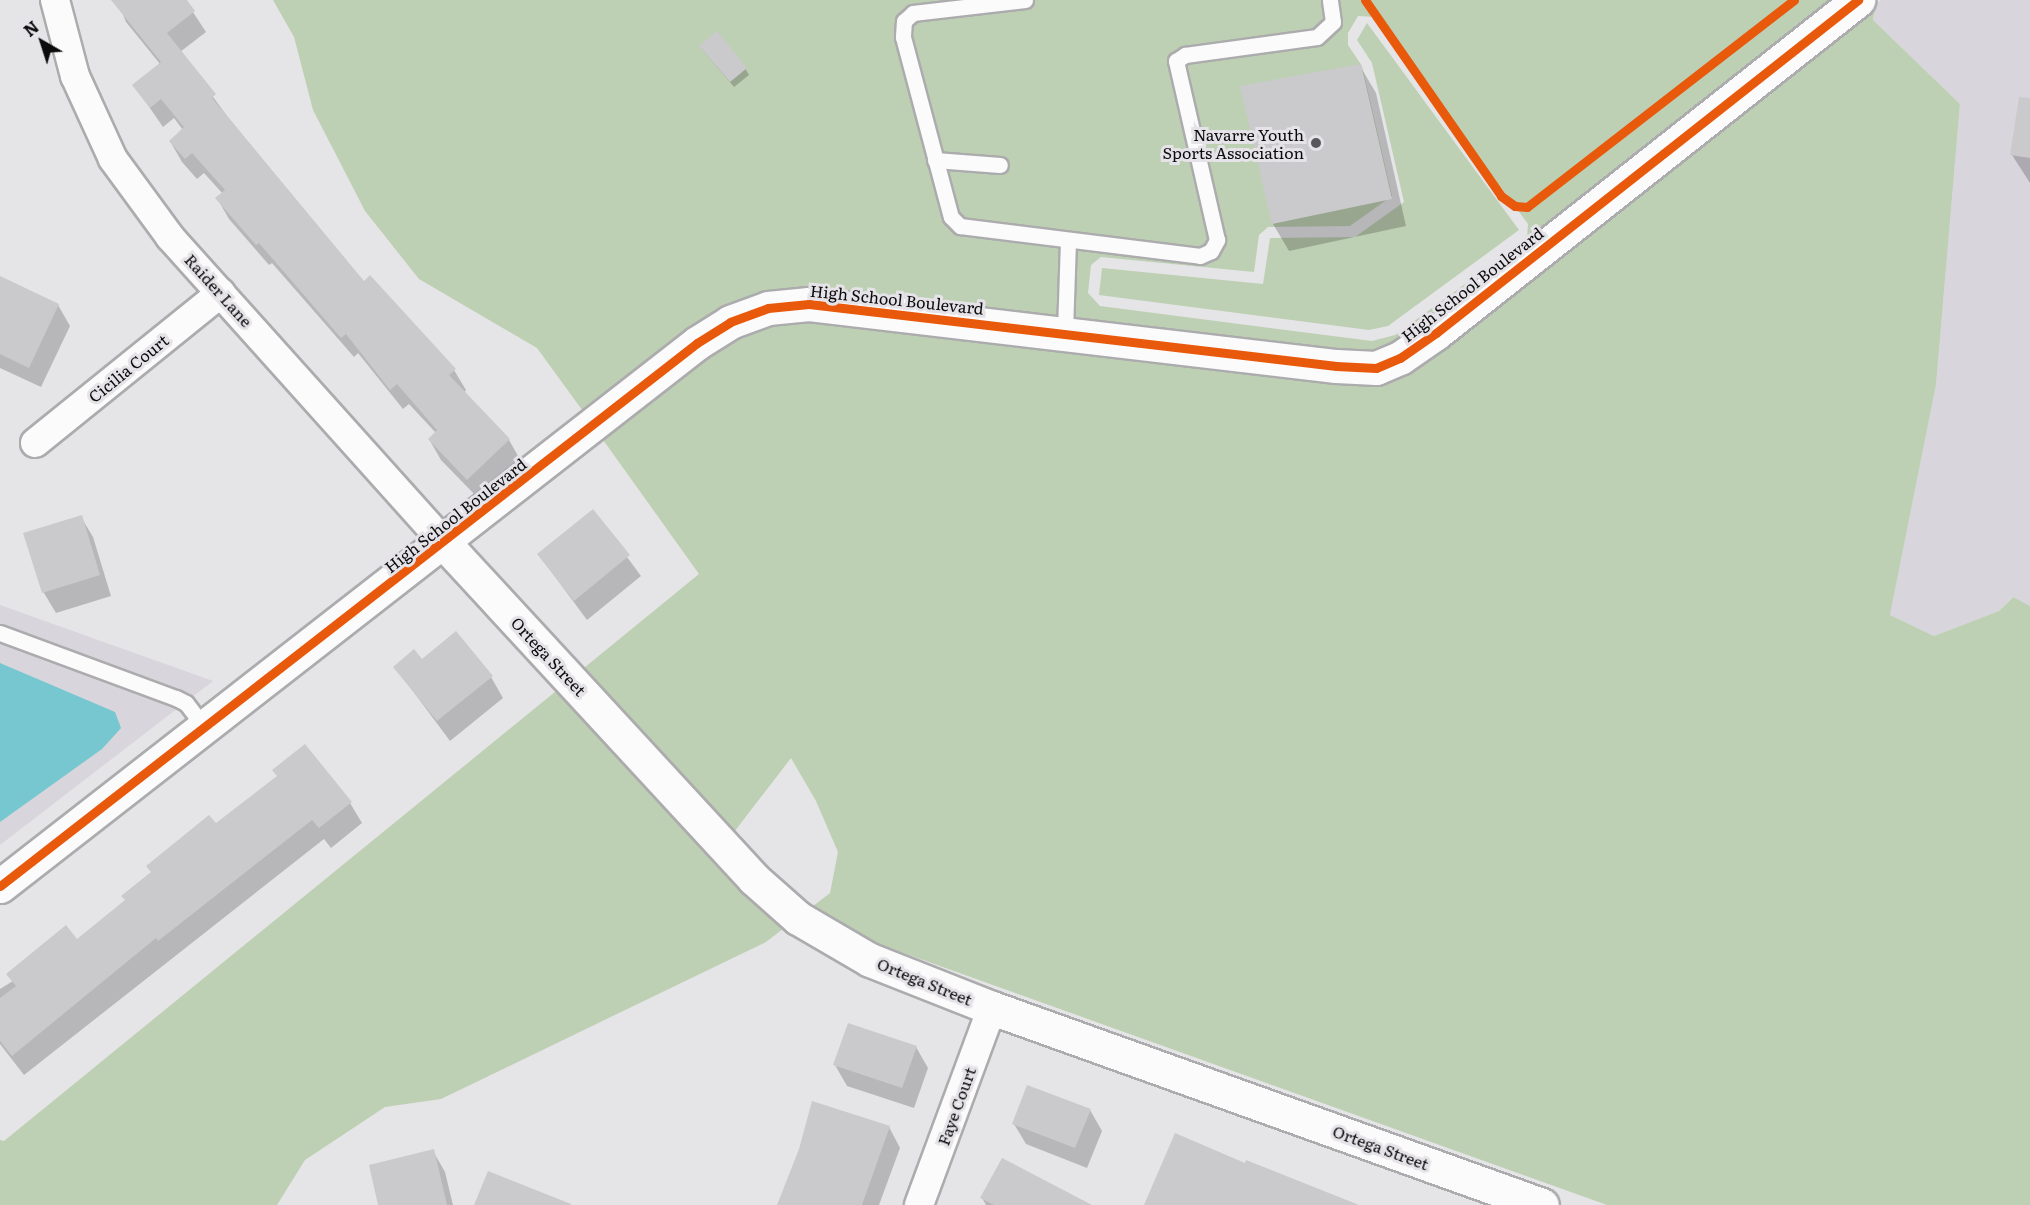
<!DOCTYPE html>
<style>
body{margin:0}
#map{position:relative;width:2030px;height:1205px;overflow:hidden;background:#e5e4e7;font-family:Literata,serif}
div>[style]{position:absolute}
.built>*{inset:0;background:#d8d5dc}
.green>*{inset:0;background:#bed0b3}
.water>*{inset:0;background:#76c7cf}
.shadow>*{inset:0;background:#0003}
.building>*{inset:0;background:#cacacc}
.roads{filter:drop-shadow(2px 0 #acabad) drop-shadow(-2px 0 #acabad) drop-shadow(0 2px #acabad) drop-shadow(0 -2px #acabad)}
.service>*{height:15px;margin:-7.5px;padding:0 7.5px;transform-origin:7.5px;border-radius:7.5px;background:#fbfbfb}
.minor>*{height:28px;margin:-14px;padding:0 14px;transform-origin:14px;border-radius:14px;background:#fbfbfb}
.tertiary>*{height:33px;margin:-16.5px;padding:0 16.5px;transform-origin:16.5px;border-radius:16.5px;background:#fbfbfb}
.cycleway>*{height:9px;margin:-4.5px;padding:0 4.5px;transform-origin:4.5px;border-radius:4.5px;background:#e8590c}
.dots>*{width:16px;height:16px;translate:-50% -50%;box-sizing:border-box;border:3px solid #e5e3e8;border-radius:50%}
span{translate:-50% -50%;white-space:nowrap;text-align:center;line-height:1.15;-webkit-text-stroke:6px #e5e3e8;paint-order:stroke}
.poi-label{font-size:16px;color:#0c0b0c}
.right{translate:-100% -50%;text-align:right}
.street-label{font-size:16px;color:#0c0b0c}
.north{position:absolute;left:12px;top:12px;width:60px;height:60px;-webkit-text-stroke:4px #e5e3e8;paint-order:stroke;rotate:321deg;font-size:16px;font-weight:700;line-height:24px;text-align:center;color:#0c0b0c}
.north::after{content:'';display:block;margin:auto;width:21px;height:27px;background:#0c0b0c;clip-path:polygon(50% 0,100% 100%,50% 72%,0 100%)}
</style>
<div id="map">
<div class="built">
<div style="clip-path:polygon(1881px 0,2030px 0,2030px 606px,2012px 597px,1999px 611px,1934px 636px,1890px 615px,1936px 385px,1960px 104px,1873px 20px,1876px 4px)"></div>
<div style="clip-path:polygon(0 605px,213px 681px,0 845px)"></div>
</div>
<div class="green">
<div style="clip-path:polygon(evenodd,273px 0,1836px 0,1394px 347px,1373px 355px,806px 291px,585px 414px,537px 348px,419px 279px,365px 211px,313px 110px,294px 37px,273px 0,1358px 16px,1375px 17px,1528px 224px,1527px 239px,1395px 335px,1372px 341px,1100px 306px,1088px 293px,1091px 265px,1101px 257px,1254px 272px,1259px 235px,1268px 227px,1350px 226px,1392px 196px,1362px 66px,1348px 45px,1348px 33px,1358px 16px)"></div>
<div style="clip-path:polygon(1876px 4px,1873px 20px,1960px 104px,1936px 385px,1890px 615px,1934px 636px,1999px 611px,2013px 597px,2030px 606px,2030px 1205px,1607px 1205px,845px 932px,808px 910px,830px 893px,838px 852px,816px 801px,791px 758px,731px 836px,579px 672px,699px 574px,601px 437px,737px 334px,772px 321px,811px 317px,1336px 379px,1444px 344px)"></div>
<div style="clip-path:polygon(1367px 23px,1519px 230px,1388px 326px,1369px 330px,1099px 295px,1102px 268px,1263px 284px,1270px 238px,1355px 237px,1404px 202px,1372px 63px,1357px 40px)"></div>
<div style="clip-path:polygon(561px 687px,788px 925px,766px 942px,441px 1099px,385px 1107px,305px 1160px,277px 1205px,0 1205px,0 1140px,4px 1141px)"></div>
</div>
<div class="water">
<div style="clip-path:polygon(0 663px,115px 712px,121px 728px,102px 749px,0 822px)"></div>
</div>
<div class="shadow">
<div style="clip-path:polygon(117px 0,185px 0,206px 32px,180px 52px,227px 116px,364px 283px,454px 370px,466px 390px,464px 393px,509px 440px,521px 461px,480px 500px,441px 460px,429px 439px,436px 433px,409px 404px,403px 409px,358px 353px,354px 357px,272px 263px,269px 265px,229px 219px,217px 198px,223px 194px,204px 173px,197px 179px,182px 162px,170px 141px,183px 130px,174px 118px,163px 127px,134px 85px,160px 64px,126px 22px)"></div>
<div style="clip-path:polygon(700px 47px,745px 68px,749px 75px,734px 87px)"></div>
<div style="clip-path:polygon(1360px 66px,1376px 93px,1406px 226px,1289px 251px,1273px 224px)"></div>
<div style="clip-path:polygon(2030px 109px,2030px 183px,2012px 155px)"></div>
<div style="clip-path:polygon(0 277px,58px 305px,70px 326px,41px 387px,0 368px)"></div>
<div style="clip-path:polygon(593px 511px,641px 576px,587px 620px,539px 555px)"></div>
<div style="clip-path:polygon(81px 517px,93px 537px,111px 596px,56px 613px,44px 593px,25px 534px)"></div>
<div style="clip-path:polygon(421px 661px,491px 677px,503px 698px,450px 741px,395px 667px)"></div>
<div style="clip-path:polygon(350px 803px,362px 823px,331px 848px,324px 839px,24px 1075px,0 1044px,0 989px,77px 941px,215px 825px)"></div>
<div style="clip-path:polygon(916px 1047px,928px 1068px,914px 1108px,847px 1086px,835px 1065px)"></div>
<div style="clip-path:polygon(1090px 1110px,1102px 1131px,1087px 1168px,1026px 1144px,1014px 1124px)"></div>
<div style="clip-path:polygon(889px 1127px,900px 1148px,879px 1205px,778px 1205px)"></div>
<div style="clip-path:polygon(433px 1151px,445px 1172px,453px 1205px,380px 1205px)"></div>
<div style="clip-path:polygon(982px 1198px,1075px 1205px,986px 1205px)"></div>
</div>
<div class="building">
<div style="clip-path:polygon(111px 0,187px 0,195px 11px,167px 33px,216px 94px,212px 98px,364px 281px,370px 275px,456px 369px,449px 375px,510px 439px,467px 480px,428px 439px,437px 430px,397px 384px,390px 390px,346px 334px,341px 338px,259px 243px,256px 245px,215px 198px,225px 190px,192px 153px,185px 159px,169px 141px,184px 127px,161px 99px,150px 108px,132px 85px,161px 62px)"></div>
<div style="clip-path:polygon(717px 31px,747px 68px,730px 82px,699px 46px)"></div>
<div style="clip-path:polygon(1361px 64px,1392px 199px,1272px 224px,1240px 86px)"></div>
<div style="clip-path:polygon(2019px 97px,2030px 98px,2030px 158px,2010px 155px)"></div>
<div style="clip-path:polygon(0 276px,59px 304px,29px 368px,0 354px)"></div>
<div style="clip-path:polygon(593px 509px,630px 555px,574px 601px,537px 554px)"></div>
<div style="clip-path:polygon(82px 515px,100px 575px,42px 593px,23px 533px)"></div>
<div style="clip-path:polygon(456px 631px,493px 676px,437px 721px,393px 667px,414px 649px,422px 659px)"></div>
<div style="clip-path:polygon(305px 744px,352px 802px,319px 828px,312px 820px,158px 941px,156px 938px,12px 1056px,0 1041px,0 998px,16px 986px,6px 974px,66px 925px,77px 939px,125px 900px,121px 896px,151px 872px,146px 866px,209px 815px,216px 823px,277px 776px,272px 770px)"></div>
<div style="clip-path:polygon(848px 1023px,917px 1046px,902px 1088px,833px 1065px)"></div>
<div style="clip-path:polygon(1027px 1085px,1091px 1109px,1075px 1148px,1012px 1124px)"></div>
<div style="clip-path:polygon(812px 1101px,890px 1126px,862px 1205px,777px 1205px,799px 1149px)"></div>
<div style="clip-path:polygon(1175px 1133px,1245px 1163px,1246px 1160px,1359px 1205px,1144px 1205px)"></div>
<div style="clip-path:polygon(434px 1149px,447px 1205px,378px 1205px,369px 1165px)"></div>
<div style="clip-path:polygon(1002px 1158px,1092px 1205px,994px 1205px,980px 1198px)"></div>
<div style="clip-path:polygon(488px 1171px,571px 1204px,571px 1205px,474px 1205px)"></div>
</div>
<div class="roads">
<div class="service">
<div style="left:1025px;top:0;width:113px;rotate:173.4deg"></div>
<div style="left:913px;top:13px;width:12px;rotate:138deg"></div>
<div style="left:904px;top:21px;width:16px;rotate:94deg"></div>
<div style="left:903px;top:37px;width:186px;rotate:75.1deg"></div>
<div style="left:951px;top:217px;width:13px;rotate:45deg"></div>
<div style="left:960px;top:226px;width:242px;rotate:7.1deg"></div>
<div style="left:1200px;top:256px;width:12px;rotate:-24deg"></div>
<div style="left:1211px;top:251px;width:13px;rotate:-61deg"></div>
<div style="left:1217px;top:240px;width:184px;rotate:-102.9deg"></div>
<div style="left:1176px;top:61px;width:11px;rotate:-34deg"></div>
<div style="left:1185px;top:55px;width:133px;rotate:-7.8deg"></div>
<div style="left:1317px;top:37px;width:22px;rotate:-43deg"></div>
<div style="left:1333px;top:22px;width:22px;rotate:-98deg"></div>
<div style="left:935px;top:160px;width:65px;rotate:4.4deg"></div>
<div style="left:1065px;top:331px;width:91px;rotate:-88.1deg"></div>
<div style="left:0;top:633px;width:188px;rotate:20.3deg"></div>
<div style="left:176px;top:698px;width:11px;rotate:27deg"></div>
<div style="left:186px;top:703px;width:31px;rotate:53deg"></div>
</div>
<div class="minor">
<div style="left:55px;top:0;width:79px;rotate:75.3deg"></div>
<div style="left:75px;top:76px;width:91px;rotate:65.4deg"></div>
<div style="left:113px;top:159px;width:97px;rotate:53.8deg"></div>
<div style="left:170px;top:237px;width:412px;rotate:48.1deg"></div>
<div style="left:35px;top:443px;width:239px;rotate:-38.9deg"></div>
<div style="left:919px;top:1205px;width:210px;rotate:-69.7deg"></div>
</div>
<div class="tertiary">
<div style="left:445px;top:544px;width:456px;rotate:47.3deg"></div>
<div style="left:754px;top:879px;width:59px;rotate:41.6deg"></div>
<div style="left:798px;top:918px;width:83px;rotate:30.3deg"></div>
<div style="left:870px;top:960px;width:131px;rotate:21.5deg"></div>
<div style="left:992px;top:1008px;width:584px;rotate:19.71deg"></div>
<div style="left:0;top:886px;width:884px;rotate:-37.92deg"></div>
<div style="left:697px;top:343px;width:39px;rotate:-32deg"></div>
<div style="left:730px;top:322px;width:40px;rotate:-20.2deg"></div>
<div style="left:768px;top:308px;width:41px;rotate:-5.6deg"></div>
<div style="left:809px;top:304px;width:531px;rotate:6.71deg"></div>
<div style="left:1336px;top:366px;width:40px;rotate:2.9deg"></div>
<div style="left:1376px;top:368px;width:26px;rotate:-23deg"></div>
<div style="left:1400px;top:358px;width:44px;rotate:-34.8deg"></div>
<div style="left:1436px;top:333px;width:538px;rotate:-38.28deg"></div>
</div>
</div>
<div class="cycleway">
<div style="left:1365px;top:0;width:239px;rotate:55.2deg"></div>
<div style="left:1501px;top:196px;width:17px;rotate:36deg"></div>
<div style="left:1515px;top:206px;width:12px;rotate:5deg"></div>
<div style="left:1527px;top:207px;width:338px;rotate:-37.8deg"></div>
<div style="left:0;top:886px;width:884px;rotate:-37.92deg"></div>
<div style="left:697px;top:343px;width:39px;rotate:-32deg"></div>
<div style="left:730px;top:322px;width:40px;rotate:-20.2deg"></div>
<div style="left:768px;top:308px;width:41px;rotate:-5.6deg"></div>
<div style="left:809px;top:304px;width:531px;rotate:6.71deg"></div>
<div style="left:1336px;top:366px;width:40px;rotate:2.9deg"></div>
<div style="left:1376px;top:368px;width:26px;rotate:-23deg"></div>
<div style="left:1400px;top:358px;width:44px;rotate:-34.8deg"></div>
<div style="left:1436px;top:333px;width:538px;rotate:-38.28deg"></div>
</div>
<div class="dots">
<div style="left:1316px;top:143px;background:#585759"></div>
</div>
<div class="poi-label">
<span class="right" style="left:1304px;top:143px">Navarre Youth<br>Sports Association</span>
</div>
<div class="street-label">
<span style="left:1472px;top:284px;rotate:-38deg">High School Boulevard</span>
<span style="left:219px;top:290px;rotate:48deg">Raider Lane</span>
<span style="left:897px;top:299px;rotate:6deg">High School Boulevard</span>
<span style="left:128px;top:368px;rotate:-39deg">Cicilia Court</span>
<span style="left:455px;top:515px;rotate:-38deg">High School Boulevard</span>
<span style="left:549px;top:656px;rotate:47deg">Ortega Street</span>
<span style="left:925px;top:981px;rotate:22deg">Ortega Street</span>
<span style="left:956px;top:1106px;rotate:-70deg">Faye Court</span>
<span style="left:1381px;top:1147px;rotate:20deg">Ortega Street</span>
</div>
<div class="north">N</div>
</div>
